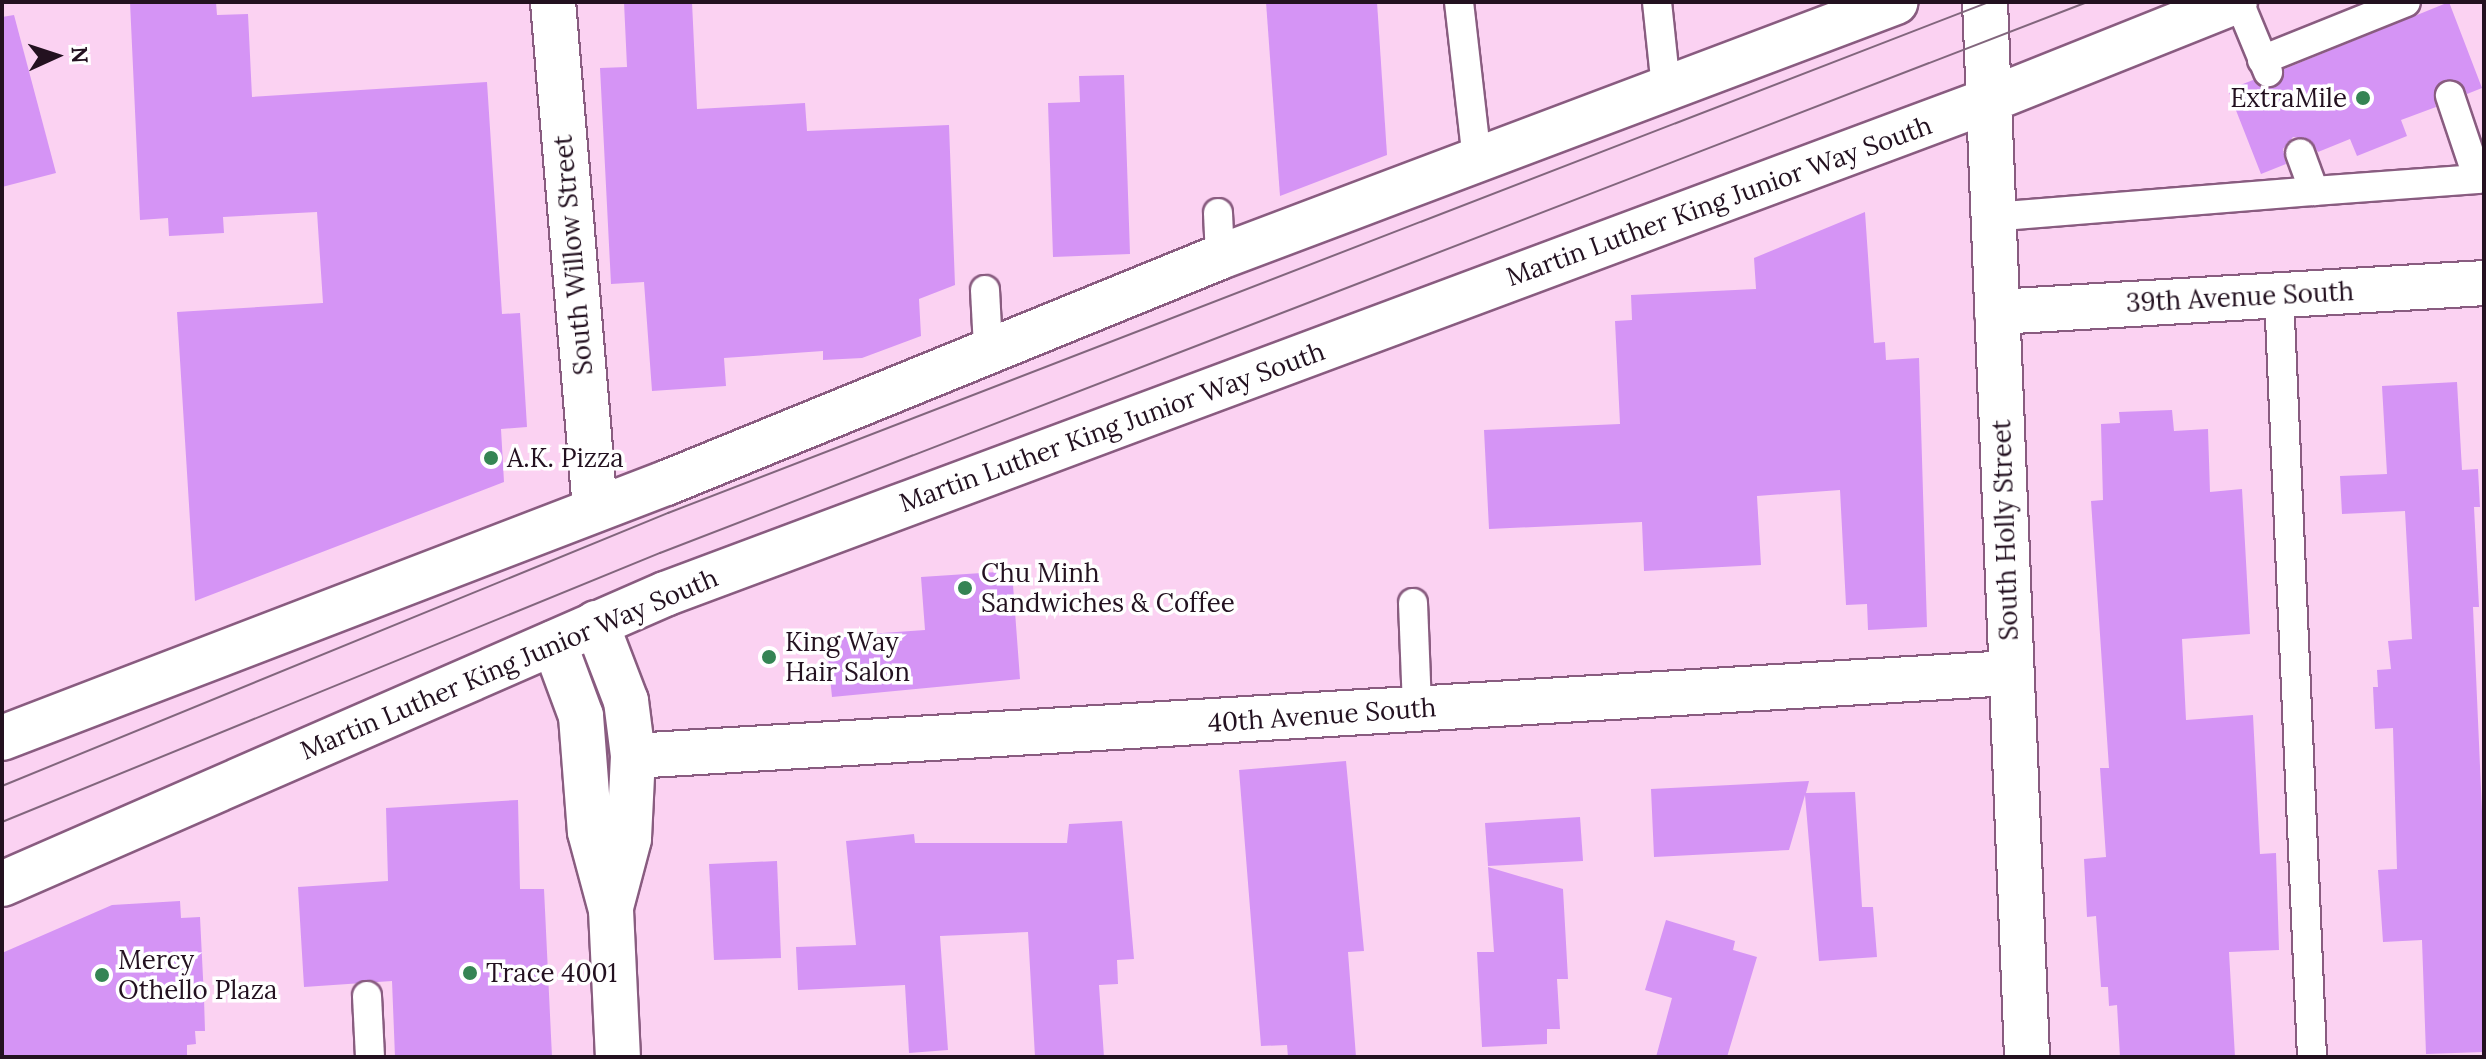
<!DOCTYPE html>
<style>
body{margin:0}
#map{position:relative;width:2486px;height:1059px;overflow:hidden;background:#fbd2f2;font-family:Lora,serif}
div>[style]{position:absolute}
.building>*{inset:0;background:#d594f5}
.roads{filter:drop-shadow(2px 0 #895c80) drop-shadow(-2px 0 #895c80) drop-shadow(0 2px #895c80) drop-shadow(0 -2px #895c80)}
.lane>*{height:28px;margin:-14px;padding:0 14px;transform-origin:14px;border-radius:14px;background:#fff}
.street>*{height:44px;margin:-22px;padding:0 22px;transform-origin:22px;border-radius:22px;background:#fff}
.secondary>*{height:44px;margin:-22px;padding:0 22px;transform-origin:22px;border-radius:22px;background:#fff}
.tram>*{height:2px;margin:-1px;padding:0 1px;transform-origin:1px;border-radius:1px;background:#82667d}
.dots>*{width:22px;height:22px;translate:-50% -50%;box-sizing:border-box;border:4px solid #fff;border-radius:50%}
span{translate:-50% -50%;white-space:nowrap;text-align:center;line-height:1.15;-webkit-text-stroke:7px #fff;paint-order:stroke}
.poi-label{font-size:26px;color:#231120}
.right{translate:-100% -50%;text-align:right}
.left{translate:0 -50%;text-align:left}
.street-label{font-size:26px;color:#231120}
.frame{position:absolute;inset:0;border:4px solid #231120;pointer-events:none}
.north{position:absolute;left:16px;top:16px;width:80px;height:80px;-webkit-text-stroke:6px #fff;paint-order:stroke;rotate:87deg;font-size:22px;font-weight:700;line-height:32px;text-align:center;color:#231120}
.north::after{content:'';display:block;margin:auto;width:28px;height:36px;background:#231120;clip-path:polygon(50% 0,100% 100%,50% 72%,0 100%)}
</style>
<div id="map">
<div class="building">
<div style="clip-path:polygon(130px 2px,216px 2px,217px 15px,248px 14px,252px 97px,487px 82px,502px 314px,520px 313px,527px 427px,501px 429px,504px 482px,195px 601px,177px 312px,323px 303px,317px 212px,223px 217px,224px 233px,169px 236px,168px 218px,140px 220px)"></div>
<div style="clip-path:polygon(624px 2px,692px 2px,697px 109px,805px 103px,807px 131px,949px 125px,955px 285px,919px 299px,921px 336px,862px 358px,823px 360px,823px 351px,724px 358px,726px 386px,652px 391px,644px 282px,611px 284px,600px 68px,627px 67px)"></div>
<div style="clip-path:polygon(1266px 2px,1377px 2px,1387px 155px,1280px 196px)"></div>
<div style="clip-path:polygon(2449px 2px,2482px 88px,2467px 94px,2461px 83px,2444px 80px,2434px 92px,2436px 107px,2401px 120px,2407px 136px,2357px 156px,2350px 139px,2318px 152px,2310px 140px,2293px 137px,2283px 149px,2286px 164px,2261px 174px,2228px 90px,2253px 80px,2274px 88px,2284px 69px)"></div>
<div style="clip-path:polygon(14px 15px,56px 173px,2px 187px,2px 17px)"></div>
<div style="clip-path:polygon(1124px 75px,1130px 254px,1053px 257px,1048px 103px,1080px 102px,1079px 76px)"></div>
<div style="clip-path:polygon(1865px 212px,1874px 343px,1885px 342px,1886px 360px,1919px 358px,1927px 627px,1868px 630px,1867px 604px,1846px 605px,1840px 490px,1757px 496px,1761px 565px,1644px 571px,1642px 522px,1489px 529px,1484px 430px,1620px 424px,1615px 321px,1632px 320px,1631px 295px,1756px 289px,1754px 258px)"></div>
<div style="clip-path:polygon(2457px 382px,2462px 470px,2478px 469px,2480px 507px,2474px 507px,2479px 607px,2473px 607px,2484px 857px,2484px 1052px,2426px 1054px,2422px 940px,2383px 942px,2378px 870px,2397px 869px,2393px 728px,2375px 729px,2373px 687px,2378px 687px,2377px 670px,2391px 669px,2388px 641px,2412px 639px,2405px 511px,2342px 514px,2340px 476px,2387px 474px,2382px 386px)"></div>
<div style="clip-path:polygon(2172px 410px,2174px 431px,2208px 429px,2210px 492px,2242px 489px,2250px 634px,2182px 639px,2186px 720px,2253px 715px,2260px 854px,2276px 853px,2279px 950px,2229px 952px,2235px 1057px,2120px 1057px,2117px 1005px,2109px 1006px,2108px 987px,2101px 987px,2096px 916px,2087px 917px,2084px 859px,2106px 857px,2100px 768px,2109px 768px,2091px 501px,2103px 500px,2101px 424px,2120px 423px,2119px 412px)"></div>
<div style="clip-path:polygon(1012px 571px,1020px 679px,832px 697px,826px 637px,925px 630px,921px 577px)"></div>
<div style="clip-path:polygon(1346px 761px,1364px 951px,1348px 952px,1356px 1057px,1288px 1057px,1287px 1045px,1261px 1046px,1239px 770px)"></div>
<div style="clip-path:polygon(1809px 781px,1806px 793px,1855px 792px,1862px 907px,1873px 907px,1877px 957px,1819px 961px,1805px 795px,1789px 850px,1654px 857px,1651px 789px)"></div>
<div style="clip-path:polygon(518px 800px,520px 889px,544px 889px,552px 1057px,395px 1057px,392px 981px,304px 987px,298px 887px,388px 881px,386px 808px)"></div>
<div style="clip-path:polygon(1580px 817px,1583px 861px,1488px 866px,1485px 823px)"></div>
<div style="clip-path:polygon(1122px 821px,1134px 959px,1117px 960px,1118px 984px,1099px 985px,1104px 1057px,1035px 1057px,1028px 932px,940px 936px,948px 1050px,909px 1053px,905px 985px,798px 990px,796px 947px,856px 945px,846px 841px,914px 834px,915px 843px,1067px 843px,1069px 824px)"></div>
<div style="clip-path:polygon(777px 861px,781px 958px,714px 960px,709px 864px)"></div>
<div style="clip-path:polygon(1488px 867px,1563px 889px,1568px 979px,1557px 979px,1560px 1029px,1547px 1029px,1547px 1044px,1482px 1047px,1477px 952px,1494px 952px)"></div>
<div style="clip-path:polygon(180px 901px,181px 918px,200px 917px,204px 998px,205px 1031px,195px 1031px,196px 1044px,187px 1045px,187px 1057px,2px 1057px,2px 953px,112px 905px)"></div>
<div style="clip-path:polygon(1666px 920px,1735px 941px,1733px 950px,1757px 957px,1727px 1057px,1656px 1057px,1672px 998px,1645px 990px)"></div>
</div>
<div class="roads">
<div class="lane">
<div style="left:1459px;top:2px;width:159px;rotate:83.5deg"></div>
<div style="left:1657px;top:2px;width:86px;rotate:84deg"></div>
<div style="left:2239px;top:2px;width:76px;rotate:67.5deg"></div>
<div style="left:2262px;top:60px;width:155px;rotate:-21.9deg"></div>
<div style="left:2314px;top:191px;width:164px;rotate:-4.2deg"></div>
<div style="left:2478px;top:179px;width:88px;rotate:-108.6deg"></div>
<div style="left:1218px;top:213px;width:44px;rotate:87.4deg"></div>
<div style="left:1991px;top:217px;width:324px;rotate:-4.6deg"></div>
<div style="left:2314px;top:191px;width:40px;rotate:-110.2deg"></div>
<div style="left:985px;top:290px;width:57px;rotate:87deg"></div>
<div style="left:2279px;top:295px;width:763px;rotate:87.52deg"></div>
<div style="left:1413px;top:603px;width:106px;rotate:87.8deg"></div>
<div style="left:367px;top:996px;width:61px;rotate:87.2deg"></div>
</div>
<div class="street">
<div style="left:553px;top:2px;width:508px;rotate:85.26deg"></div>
<div style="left:1985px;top:2px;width:1056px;rotate:87.72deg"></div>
<div style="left:1997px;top:312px;width:488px;rotate:-3.4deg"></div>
<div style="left:596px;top:623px;width:84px;rotate:69deg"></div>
<div style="left:626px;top:701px;width:55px;rotate:82.7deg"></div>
<div style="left:633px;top:756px;width:83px;rotate:92.8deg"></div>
<div style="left:629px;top:839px;width:70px;rotate:104.8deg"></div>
<div style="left:554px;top:643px;width:78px;rotate:69.7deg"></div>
<div style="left:581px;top:716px;width:116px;rotate:85.6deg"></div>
<div style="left:590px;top:832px;width:81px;rotate:74.9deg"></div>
<div style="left:611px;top:910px;width:147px;rotate:87.3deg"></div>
<div style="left:633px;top:756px;width:1380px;rotate:-3.45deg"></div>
</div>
<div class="secondary">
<div style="left:2px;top:738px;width:711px;rotate:-21.01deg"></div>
<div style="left:666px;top:483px;width:598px;rotate:-22.19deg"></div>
<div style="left:1220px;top:257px;width:722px;rotate:-20.67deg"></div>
<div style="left:2px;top:884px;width:724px;rotate:-23.62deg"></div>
<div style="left:665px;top:594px;width:1411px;rotate:-20.45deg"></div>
<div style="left:1987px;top:101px;width:267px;rotate:-21.8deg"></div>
</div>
</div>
<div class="tram">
<div style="left:2px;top:786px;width:720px;rotate:-22.29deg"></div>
<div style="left:668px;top:513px;width:1416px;rotate:-21.15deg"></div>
<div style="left:2px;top:822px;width:711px;rotate:-22.24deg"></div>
<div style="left:660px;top:553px;width:1530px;rotate:-21.11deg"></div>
</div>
<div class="dots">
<div style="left:2363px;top:98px;background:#358454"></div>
<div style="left:491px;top:458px;background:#358454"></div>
<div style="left:965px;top:588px;background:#358454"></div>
<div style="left:769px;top:657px;background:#358454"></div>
<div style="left:470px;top:973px;background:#358454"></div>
<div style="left:102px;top:975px;background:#358454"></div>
</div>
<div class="poi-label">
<span class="right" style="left:2347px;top:98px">ExtraMile</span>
<span class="left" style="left:507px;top:458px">A.K. Pizza</span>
<span class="left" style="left:981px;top:588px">Chu Minh<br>Sandwiches &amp; Coffee</span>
<span class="left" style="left:785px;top:657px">King Way<br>Hair Salon</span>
<span class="left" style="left:118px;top:975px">Mercy<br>Othello Plaza</span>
<span class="left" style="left:486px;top:973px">Trace 4001</span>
</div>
<div class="street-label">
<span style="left:1719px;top:201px;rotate:-20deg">Martin Luther King Junior Way South</span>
<span style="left:573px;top:255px;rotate:-95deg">South Willow Street</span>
<span style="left:2240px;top:297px;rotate:-3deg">39th Avenue South</span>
<span style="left:1112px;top:427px;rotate:-20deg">Martin Luther King Junior Way South</span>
<span style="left:2005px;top:530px;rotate:-92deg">South Holly Street</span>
<span style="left:509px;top:664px;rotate:-23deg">Martin Luther King Junior Way South</span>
<span style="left:1322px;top:715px;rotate:-4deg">40th Avenue South</span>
</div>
<div class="frame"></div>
<div class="north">N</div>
</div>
